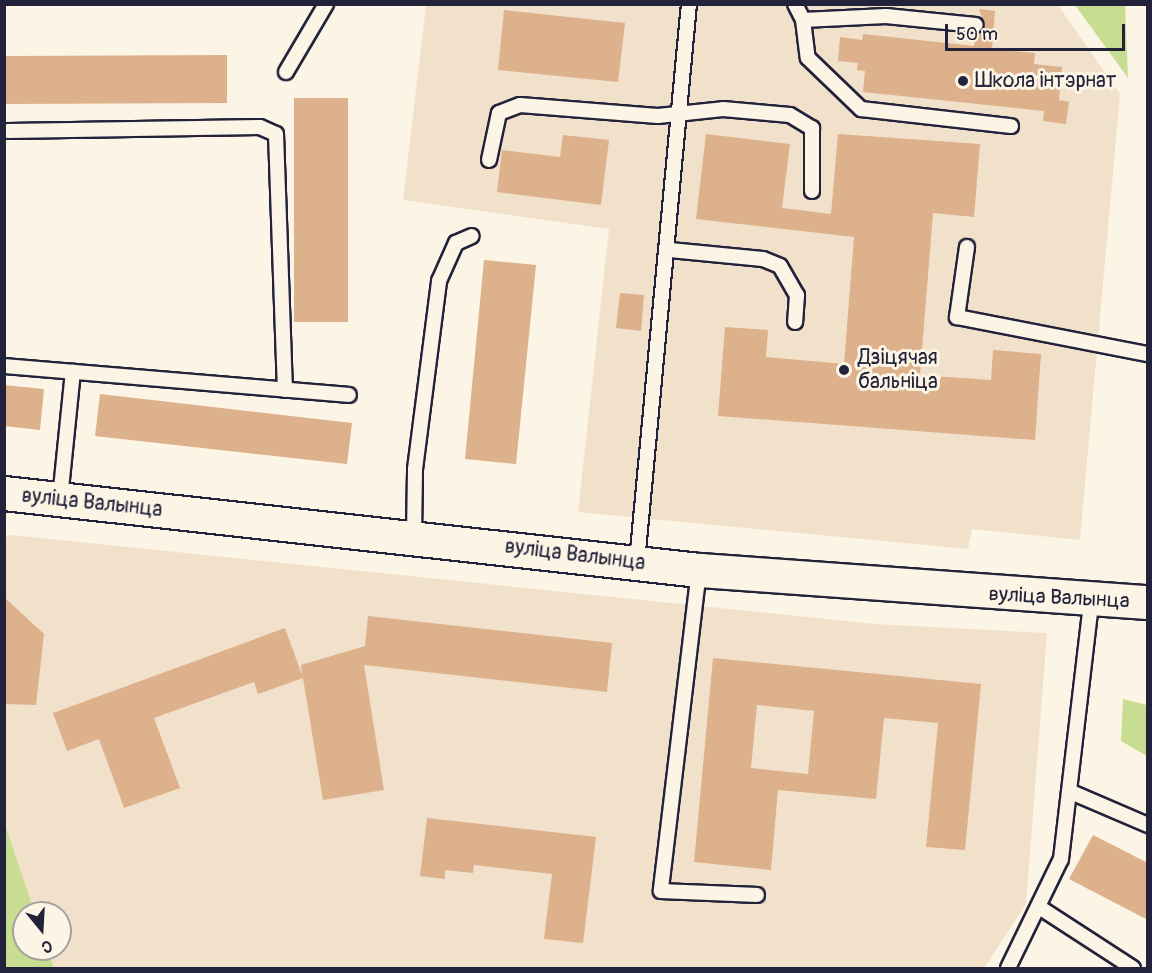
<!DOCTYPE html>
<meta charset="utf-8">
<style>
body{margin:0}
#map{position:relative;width:1152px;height:973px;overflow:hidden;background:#fcf5e5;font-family:Pangolin,sans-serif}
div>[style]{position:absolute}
.built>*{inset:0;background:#f2e1ca}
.green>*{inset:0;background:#c7dd92}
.building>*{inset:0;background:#dcb18c}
.roads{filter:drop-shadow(2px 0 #22223b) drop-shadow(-2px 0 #22223b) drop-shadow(0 2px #22223b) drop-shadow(0 -2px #22223b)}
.lane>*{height:14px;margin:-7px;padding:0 7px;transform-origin:7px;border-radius:7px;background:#fcf5e5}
.secondary>*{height:33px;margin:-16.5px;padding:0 16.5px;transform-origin:16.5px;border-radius:16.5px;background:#fcf5e5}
.dots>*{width:16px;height:16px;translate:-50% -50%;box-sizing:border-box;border:3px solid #fcf5e5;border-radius:50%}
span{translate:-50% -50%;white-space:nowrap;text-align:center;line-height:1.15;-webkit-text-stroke:6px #fcf5e5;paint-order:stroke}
.poi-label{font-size:21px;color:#22223b}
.left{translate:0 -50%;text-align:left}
.street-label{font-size:21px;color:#22223b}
.frame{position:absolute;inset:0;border:6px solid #22223b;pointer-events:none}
.north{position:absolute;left:12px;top:901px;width:60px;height:60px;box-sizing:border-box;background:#fcf5e5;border:2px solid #a5a1a1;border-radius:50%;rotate:162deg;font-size:16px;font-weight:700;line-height:24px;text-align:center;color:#22223b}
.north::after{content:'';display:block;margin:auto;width:21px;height:27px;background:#22223b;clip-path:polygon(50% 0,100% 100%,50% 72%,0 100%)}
.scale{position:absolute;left:945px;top:24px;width:180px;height:27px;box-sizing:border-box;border:3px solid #22223b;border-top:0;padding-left:8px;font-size:18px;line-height:21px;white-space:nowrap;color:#22223b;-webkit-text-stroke:4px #fcf5e5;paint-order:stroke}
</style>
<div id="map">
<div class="built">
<div style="clip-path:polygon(426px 5px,1058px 5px,1120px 94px,1080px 540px,972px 529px,968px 549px,578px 512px,609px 229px,403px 200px)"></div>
<div style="clip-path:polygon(evenodd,12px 535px,875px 624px,1047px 633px,1026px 904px,984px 968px,5px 968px,4px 537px,12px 535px,24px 913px,60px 913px,60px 949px,24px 949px,24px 913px)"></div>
</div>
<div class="green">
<div style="clip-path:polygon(1075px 5px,1125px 5px,1128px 78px)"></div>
<div style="clip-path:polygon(1123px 699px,1147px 705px,1147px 756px,1121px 741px)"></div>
<div style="clip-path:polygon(5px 825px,35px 913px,24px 913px,24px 949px,47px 949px,54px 968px,5px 968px)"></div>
</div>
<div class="building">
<div style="clip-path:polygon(979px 9px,995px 11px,992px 49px,1035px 53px,1034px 64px,1062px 67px,1059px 100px,1069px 102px,1066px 124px,1043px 121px,1044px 111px,863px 92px,865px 71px,857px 70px,858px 63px,838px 61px,840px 37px,862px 40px,863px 34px,974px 46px,976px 34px,985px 26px)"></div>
<div style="clip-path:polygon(504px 10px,625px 23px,618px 82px,498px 70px)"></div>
<div style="clip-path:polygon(227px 55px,227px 103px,6px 104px,6px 56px)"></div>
<div style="clip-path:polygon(294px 98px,348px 98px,348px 322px,294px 322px)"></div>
<div style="clip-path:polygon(706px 134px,790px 144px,782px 208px,831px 214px,838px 134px,980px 144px,974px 217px,933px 213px,920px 375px,991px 380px,993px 350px,1041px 354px,1035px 440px,718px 416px,725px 327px,768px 330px,766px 357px,844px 364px,854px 237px,696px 219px)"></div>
<div style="clip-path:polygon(563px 135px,609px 140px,601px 205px,497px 192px,502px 150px,560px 157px)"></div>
<div style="clip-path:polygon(484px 260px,536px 265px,516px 464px,465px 459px)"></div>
<div style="clip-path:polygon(620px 293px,644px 295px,641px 331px,616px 328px)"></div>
<div style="clip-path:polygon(4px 385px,44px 389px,40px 430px,4px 426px)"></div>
<div style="clip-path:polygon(100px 394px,352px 423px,347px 464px,95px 436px)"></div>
<div style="clip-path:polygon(4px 597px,44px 634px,36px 705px,4px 704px)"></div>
<div style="clip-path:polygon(368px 616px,612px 643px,607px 692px,364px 665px,384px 790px,323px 800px,303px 678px,258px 694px,254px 682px,154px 718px,180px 788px,124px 808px,99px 739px,67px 751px,53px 713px,285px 628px,302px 675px,301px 665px,365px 646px)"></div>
<div style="clip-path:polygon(evenodd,713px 658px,981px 684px,965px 850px,926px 847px,938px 723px,884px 718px,876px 799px,778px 790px,771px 870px,694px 862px,713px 658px,757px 705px,814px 711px,808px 774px,751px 768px,757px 705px)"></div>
<div style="clip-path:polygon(427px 818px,596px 837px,583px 943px,544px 939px,552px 874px,474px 865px,473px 873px,445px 870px,445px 879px,420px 876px)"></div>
<div style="clip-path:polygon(1093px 835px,1148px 863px,1148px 920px,1069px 879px)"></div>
</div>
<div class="roads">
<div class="lane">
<div style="left:795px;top:4px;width:18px;rotate:63deg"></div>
<div style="left:803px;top:20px;width:83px;rotate:-2.8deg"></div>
<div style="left:886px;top:16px;width:90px;rotate:5.7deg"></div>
<div style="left:803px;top:20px;width:38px;rotate:83deg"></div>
<div style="left:808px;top:58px;width:74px;rotate:43.9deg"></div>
<div style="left:861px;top:109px;width:151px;rotate:6.5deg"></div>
<div style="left:286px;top:72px;width:79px;rotate:-59.5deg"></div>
<div style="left:8px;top:131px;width:252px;rotate:-0.9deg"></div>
<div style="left:260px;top:127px;width:17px;rotate:24deg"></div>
<div style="left:276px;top:134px;width:256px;rotate:88deg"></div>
<div style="left:489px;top:160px;width:48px;rotate:-78deg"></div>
<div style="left:499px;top:113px;width:22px;rotate:-21deg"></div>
<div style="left:520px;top:105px;width:138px;rotate:4.6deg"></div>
<div style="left:658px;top:116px;width:65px;rotate:-6.1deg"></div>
<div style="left:723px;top:109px;width:67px;rotate:5.1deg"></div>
<div style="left:790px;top:115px;width:26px;rotate:31deg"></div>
<div style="left:812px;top:128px;width:63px;rotate:90deg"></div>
<div style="left:967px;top:247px;width:71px;rotate:98.1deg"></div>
<div style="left:957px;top:317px;width:195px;rotate:11deg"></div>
<div style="left:670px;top:250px;width:93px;rotate:5.5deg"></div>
<div style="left:763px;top:259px;width:18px;rotate:22deg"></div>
<div style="left:780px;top:266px;width:34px;rotate:60deg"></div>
<div style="left:797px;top:295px;width:27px;rotate:94deg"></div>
<div style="left:4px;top:366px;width:346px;rotate:4.8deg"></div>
<div style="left:60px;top:499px;width:128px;rotate:-84.2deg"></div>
<div style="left:414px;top:535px;width:66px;rotate:-89.1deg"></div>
<div style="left:415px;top:469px;width:190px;rotate:-82.7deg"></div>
<div style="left:439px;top:281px;width:42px;rotate:-65.9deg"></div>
<div style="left:456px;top:243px;width:17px;rotate:-24deg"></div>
<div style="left:637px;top:562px;width:560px;rotate:-84.68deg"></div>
<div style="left:699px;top:570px;width:323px;rotate:96.8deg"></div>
<div style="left:661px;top:891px;width:96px;rotate:2.4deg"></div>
<div style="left:1071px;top:792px;width:84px;rotate:23.2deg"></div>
<div style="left:1039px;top:907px;width:112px;rotate:33deg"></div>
<div style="left:1008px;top:968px;width:121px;rotate:-64.1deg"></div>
<div style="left:1061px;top:859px;width:259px;rotate:-83.3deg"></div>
</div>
<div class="secondary">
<div style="left:4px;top:493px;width:699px;rotate:6.32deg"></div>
<div style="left:699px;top:570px;width:450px;rotate:4.1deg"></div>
</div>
</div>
<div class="dots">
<div style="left:963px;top:81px;background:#22223b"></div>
<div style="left:844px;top:370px;background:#22223b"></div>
</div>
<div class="poi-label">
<span class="left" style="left:975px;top:81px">Школа інтэрнат</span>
<span class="left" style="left:858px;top:370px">Дзіцячая<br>бальніца</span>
</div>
<div class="street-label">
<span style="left:92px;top:503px;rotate:6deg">вуліца Валынца</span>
<span style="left:575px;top:555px;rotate:7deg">вуліца Валынца</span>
<span style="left:1059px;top:598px;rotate:3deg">вуліца Валынца</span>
</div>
<div class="frame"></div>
<div class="north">С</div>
<div class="scale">50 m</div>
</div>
